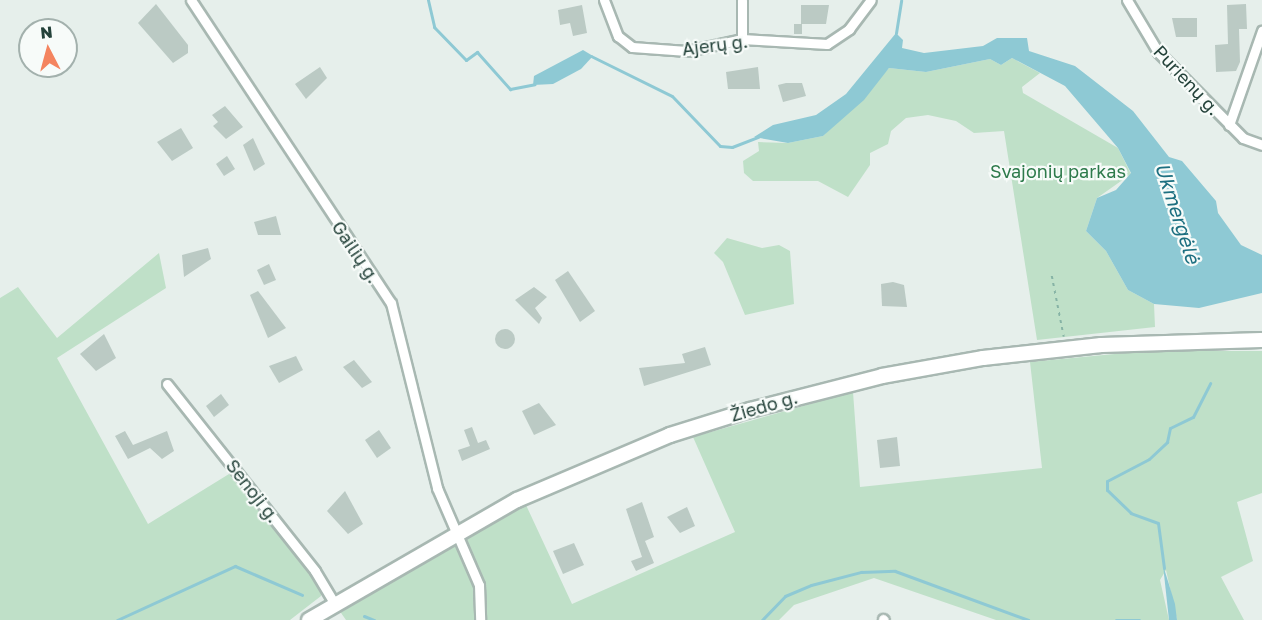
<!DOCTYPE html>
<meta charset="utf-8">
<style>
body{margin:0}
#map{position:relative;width:1262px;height:620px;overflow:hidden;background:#e6efeb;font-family:"Golos Text",sans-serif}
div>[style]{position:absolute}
.green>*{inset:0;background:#bfe0c8}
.water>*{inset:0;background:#8ec9d4}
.stream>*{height:3px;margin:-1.5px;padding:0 1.5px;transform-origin:1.5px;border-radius:1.5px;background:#8ec9d4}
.building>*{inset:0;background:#bbcac4}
.round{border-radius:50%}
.path>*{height:1.5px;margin-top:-0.75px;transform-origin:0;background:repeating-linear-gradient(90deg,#86b3a5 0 3px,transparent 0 7.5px)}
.roads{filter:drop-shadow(2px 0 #a8b8b2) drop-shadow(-2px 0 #a8b8b2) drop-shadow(0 2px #a8b8b2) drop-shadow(0 -2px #a8b8b2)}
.street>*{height:9px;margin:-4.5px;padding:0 4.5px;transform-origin:4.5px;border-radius:4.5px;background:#fff}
.secondary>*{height:14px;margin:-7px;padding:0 7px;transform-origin:7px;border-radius:7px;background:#fff}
span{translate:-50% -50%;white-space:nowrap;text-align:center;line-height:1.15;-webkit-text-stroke:4.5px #f7fbf9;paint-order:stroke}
.street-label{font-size:18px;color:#24423a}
.park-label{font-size:18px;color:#2d7a4b}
.water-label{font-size:20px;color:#1c6f80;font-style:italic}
.north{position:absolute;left:18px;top:18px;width:60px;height:60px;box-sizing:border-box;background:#f7fbf9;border:2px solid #a3b1ad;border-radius:50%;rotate:354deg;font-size:16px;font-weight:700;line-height:24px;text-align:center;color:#24423a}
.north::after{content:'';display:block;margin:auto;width:21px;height:27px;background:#f4845f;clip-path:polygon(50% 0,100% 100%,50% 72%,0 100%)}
</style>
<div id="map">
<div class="green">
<div style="clip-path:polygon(1012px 58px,1040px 73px,1022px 87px,1023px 93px,1118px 148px,1131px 174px,1097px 198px,1086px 231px,1106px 251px,1128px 290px,1154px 304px,1155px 327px,1037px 340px,1004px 131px,974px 133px,956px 121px,928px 115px,906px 118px,891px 131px,888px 144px,870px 153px,870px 165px,848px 197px,818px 181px,753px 181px,744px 173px,743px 161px,759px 151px,758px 142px,788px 143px,823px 136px,889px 68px,926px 72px,990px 59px,1001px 65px)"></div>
<div style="clip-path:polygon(727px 238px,762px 248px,779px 245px,790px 251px,794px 304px,745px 315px,723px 262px,714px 253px)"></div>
<div style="clip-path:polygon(159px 253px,166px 288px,57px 358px,148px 524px,229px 474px,243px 483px,321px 585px,321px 596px,290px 620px,0 620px,0 298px,18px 287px,57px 338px)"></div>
<div style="clip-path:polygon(1146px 351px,1262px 351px,1262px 493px,1237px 502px,1253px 561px,1221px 577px,1244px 620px,1177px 620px,1166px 570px,1160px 580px,1169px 620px,996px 620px,874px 578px,794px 605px,779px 620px,346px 620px,339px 610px,526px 505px,572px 604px,735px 532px,693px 437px,853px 392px,860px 487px,1042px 468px,1030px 362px)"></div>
</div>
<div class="water">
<div style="clip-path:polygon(896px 33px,903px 40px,902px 48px,924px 53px,983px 46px,997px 38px,1027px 38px,1029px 51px,1075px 66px,1133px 111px,1169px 157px,1182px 161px,1216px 201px,1218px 213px,1241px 245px,1262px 255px,1262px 293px,1199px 308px,1154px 304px,1128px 290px,1106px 251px,1086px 231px,1097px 198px,1116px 190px,1131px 173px,1118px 148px,1065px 86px,1012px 58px,1001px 65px,990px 59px,926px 72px,889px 68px,864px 100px,823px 136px,788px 143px,754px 137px,773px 125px,816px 115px,846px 94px)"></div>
<div style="clip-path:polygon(583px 50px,593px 56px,581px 69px,553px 84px,533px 85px,534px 76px)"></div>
<div style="clip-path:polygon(1163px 565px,1175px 604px,1177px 620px,1169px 620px)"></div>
</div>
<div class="stream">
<div style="left:428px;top:0;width:28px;rotate:77deg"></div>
<div style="left:434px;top:27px;width:46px;rotate:45.9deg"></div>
<div style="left:466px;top:60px;width:14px;rotate:-36deg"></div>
<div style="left:477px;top:52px;width:50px;rotate:48.3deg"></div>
<div style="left:510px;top:89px;width:25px;rotate:-11deg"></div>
<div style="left:896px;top:33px;width:33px;rotate:-81deg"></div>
<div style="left:591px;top:56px;width:90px;rotate:26.3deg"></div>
<div style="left:672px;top:96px;width:69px;rotate:46.2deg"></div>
<div style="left:720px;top:146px;width:12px;rotate:5deg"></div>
<div style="left:732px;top:147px;width:28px;rotate:-21deg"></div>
<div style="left:1164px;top:568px;width:45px;rotate:-97.6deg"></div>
<div style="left:1158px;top:523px;width:29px;rotate:-160deg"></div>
<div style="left:1131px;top:513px;width:33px;rotate:-136deg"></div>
<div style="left:1107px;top:490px;width:9px;rotate:-90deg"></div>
<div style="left:1107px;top:481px;width:47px;rotate:-27.6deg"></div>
<div style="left:1149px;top:459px;width:25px;rotate:-43deg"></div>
<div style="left:1167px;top:442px;width:14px;rotate:-78deg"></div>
<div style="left:1170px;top:428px;width:25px;rotate:-26deg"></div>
<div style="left:1193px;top:417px;width:38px;rotate:-63deg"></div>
<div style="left:364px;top:616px;width:11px;rotate:22deg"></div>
<div style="left:117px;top:620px;width:130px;rotate:-24.6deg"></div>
<div style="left:235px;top:566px;width:73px;rotate:23.4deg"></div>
<div style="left:762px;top:620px;width:33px;rotate:-46deg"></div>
<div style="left:785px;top:596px;width:28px;rotate:-23deg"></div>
<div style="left:811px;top:585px;width:52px;rotate:-14.6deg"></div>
<div style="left:861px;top:572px;width:34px;rotate:-2deg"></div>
<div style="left:895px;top:571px;width:142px;rotate:20.2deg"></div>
<div style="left:1116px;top:620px;width:23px"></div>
</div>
<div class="building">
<div style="clip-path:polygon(156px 4px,188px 45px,188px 53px,173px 63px,138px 23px)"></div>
<div style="clip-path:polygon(1246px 4px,1247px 29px,1239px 29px,1240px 62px,1236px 71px,1216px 72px,1215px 45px,1228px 44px,1227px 5px)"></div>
<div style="clip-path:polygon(582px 5px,587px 33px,573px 36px,570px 23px,560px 25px,558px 10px)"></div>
<div style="clip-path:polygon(801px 5px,829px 5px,826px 24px,802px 24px,802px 34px,794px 34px,794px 24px,801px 24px)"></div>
<div style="clip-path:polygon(1172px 18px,1197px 18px,1197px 37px,1176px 37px)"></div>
<div style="clip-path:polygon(320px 67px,327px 78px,306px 99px,295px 84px)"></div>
<div style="clip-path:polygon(758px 67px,760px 89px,728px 89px,726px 72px)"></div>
<div style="clip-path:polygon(786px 83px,802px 83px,806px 96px,783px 102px,778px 85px)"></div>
<div style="clip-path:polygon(225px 106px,243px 127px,226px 139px,213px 126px,218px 122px,212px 115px)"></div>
<div style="clip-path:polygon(181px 128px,193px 148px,172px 161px,157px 142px)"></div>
<div style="clip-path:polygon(253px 138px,265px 164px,254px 171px,243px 145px)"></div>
<div style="clip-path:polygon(227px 156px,235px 169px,224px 176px,216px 164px)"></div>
<div style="clip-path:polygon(276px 216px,281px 235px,258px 235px,254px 222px)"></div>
<div style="clip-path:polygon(208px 248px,211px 259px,184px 277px,182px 255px)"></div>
<div style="clip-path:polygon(269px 264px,276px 280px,264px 285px,257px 270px)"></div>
<div style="clip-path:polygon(568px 271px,595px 311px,580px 322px,555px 280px)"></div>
<div style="clip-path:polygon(893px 282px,904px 285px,907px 307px,882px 306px,881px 284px)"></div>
<div style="clip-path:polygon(534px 287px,547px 297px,535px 308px,542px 318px,539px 324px,515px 300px)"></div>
<div style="clip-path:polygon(258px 291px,286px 328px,268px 338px,250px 295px)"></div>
<div class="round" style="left:495px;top:329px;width:20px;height:20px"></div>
<div style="clip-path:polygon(104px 334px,116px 358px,96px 371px,80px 354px)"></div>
<div style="clip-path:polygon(705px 347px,711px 365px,644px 386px,639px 368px,685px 363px,682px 354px)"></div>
<div style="clip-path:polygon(296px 356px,303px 370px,279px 383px,269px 366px)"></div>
<div style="clip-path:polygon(354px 360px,372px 382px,362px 388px,343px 367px)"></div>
<div style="clip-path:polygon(221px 394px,229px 405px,214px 417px,206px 406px)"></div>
<div style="clip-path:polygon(539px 403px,556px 425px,534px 435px,522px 411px)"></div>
<div style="clip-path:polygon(472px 427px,478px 443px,486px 440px,490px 449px,462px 461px,458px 450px,470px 446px,464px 430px)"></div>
<div style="clip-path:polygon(379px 430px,391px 448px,377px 458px,365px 440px)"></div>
<div style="clip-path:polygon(125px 431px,133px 445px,167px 431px,174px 451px,162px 459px,150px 448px,128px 459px,115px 436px)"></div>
<div style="clip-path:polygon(897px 437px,900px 466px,880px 468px,877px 440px)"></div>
<div style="clip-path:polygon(345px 491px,363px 524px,348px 534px,327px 511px)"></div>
<div style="clip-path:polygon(642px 502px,654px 537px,645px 541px,654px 563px,636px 571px,631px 561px,642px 557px,626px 509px)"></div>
<div style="clip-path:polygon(687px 507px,695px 526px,680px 533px,667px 517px)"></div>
<div style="clip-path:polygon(574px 543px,584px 565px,563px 574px,553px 551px)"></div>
</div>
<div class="path">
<div style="left:1052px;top:276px;width:62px;rotate:78.9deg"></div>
</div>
<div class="roads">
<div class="street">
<div style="left:191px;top:0;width:363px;rotate:56.6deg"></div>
<div style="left:391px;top:303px;width:191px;rotate:76deg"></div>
<div style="left:437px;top:488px;width:106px;rotate:66.6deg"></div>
<div style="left:479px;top:585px;width:35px;rotate:88deg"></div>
<div style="left:604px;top:0;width:39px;rotate:69deg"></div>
<div style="left:618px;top:36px;width:18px;rotate:38deg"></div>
<div style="left:632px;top:47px;width:55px;rotate:4.2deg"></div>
<div style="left:687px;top:51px;width:56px;rotate:-12.3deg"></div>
<div style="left:742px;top:39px;width:85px;rotate:3.4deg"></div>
<div style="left:827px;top:44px;width:27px;rotate:-34deg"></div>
<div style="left:849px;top:29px;width:36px;rotate:-53deg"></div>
<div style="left:742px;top:0;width:39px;rotate:90deg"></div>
<div style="left:1127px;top:0;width:61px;rotate:59.2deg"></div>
<div style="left:1158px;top:52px;width:121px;rotate:45.3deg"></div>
<div style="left:1243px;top:138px;width:20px;rotate:20deg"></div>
<div style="left:1229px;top:125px;width:100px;rotate:-70.7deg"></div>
<div style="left:167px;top:384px;width:238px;rotate:51.6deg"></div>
<div style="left:315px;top:571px;width:37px;rotate:59deg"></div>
<div style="left:883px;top:619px;width:1px;rotate:45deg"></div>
</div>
<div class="secondary">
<div style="left:309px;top:620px;width:240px;rotate:-30deg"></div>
<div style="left:517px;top:500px;width:166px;rotate:-23deg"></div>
<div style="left:670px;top:435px;width:84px;rotate:-17.4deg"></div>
<div style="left:750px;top:410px;width:136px;rotate:-14.4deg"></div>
<div style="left:882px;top:376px;width:103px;rotate:-10.1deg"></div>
<div style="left:983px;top:358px;width:119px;rotate:-6.3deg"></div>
<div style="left:1101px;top:345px;width:161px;rotate:-1.8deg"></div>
</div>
</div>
<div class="street-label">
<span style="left:715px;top:45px;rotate:-7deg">Ajerų g.</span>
<span style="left:1187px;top:80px;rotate:47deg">Purienų g.</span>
<span style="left:356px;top:252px;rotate:56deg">Gailių g.</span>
<span style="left:764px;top:406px;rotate:-16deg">Žiedo g.</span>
<span style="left:253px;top:491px;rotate:52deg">Senoji g.</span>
</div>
<div class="park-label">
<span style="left:1058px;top:171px">Svajonių parkas</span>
</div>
<div class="water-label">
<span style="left:1178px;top:213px;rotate:72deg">Ukmergėlė</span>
</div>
<div class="north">N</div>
</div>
